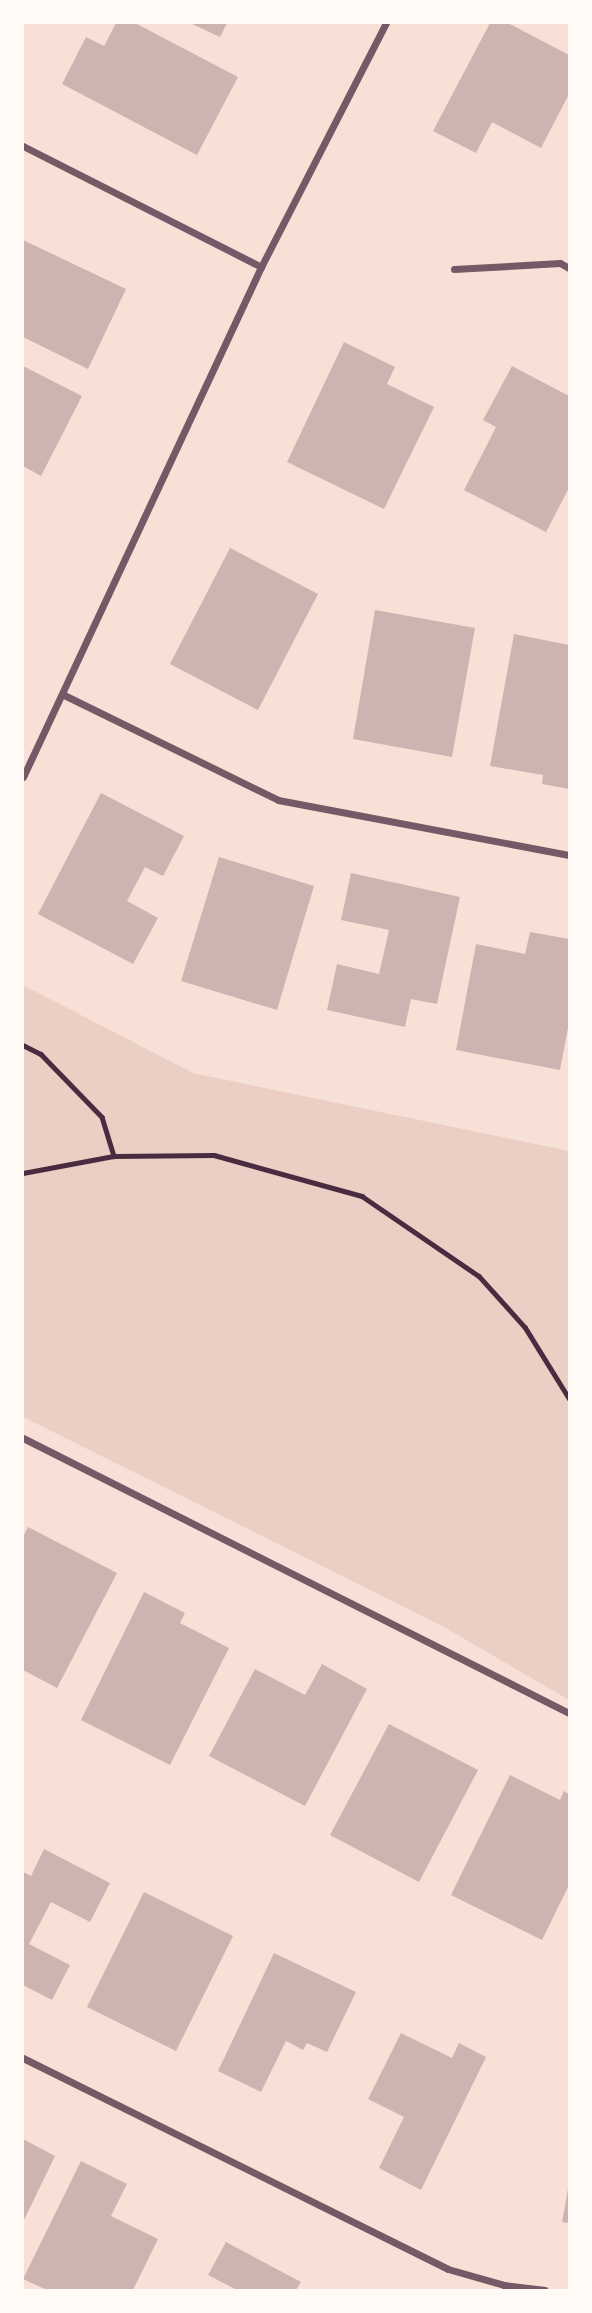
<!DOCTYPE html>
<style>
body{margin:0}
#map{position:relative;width:592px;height:2313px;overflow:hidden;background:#f7e1d7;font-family:"Sofia Sans Condensed",sans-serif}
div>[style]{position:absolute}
.green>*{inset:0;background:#ebcfc5}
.building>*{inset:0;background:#ccb4b1}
.path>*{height:4.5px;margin:-2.25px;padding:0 2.25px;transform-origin:2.25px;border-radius:2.25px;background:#4a2c40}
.minor>*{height:7px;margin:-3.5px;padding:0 3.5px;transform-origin:3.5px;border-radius:3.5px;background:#755966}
span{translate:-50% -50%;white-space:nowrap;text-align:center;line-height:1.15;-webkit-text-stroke:5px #fffaf5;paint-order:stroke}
.frame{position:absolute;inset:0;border:24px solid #fffaf5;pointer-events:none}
</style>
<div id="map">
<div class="green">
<div style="clip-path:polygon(23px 985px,193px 1073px,569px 1151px,569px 1700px,442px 1626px,23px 1417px)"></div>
</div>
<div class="building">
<div style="clip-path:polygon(116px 23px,135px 23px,238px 77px,197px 155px,62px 84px,86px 37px,104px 46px)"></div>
<div style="clip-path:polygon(190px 23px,227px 23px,220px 37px)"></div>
<div style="clip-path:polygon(490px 23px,508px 23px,569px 55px,569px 94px,541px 148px,492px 122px,476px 153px,433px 131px)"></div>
<div style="clip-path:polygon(23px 240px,126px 289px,88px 369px,23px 337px)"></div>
<div style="clip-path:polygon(344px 342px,395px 367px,387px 384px,434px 407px,384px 509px,287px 462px)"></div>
<div style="clip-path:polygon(23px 366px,82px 396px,41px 476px,23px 466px)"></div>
<div style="clip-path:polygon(512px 366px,569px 396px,569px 488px,546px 532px,464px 490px,496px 427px,483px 420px)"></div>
<div style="clip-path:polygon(230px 548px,318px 594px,258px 710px,170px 664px)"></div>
<div style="clip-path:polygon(375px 610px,475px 628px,452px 757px,353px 739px)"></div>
<div style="clip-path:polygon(514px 634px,569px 645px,569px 789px,542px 784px,543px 775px,490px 766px)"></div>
<div style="clip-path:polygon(101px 793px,184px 836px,163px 876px,145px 867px,127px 901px,158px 918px,133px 964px,38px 914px)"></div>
<div style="clip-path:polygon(219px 857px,314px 886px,277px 1010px,181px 981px)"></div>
<div style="clip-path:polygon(351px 873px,460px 897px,437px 1004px,411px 999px,405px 1027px,327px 1010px,337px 964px,379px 974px,389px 930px,341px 920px)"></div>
<div style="clip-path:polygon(530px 932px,569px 939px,569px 1023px,560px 1070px,456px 1050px,476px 944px,525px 954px)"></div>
<div style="clip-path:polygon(28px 1527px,117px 1573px,57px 1688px,23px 1670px,23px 1537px)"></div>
<div style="clip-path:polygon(144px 1592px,185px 1613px,180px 1623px,229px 1648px,170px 1765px,81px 1720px)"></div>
<div style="clip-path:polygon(322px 1664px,367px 1689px,305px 1806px,209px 1756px,255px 1669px,305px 1695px)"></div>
<div style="clip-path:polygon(389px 1724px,478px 1770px,419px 1882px,330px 1835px)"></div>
<div style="clip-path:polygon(510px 1775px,560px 1800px,564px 1791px,569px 1794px,569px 1885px,542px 1940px,451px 1895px)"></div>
<div style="clip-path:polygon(44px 1849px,110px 1883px,90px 1922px,51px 1902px,29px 1944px,70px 1965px,52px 2000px,23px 1985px,23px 1872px,31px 1876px)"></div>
<div style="clip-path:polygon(144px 1892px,233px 1936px,176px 2051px,87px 2007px)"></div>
<div style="clip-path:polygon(274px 1953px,356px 1992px,327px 2052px,307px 2043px,303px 2050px,286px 2041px,261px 2092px,218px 2071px)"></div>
<div style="clip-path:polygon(401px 2033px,452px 2058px,459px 2043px,486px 2057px,421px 2190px,379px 2168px,404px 2117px,368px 2099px)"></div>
<div style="clip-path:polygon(23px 2139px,55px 2156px,23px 2222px)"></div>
<div style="clip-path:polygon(81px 2161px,127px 2184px,111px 2216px,158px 2239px,133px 2290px,47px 2290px,23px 2279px)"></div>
<div style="clip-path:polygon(568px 2189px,569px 2189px,569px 2223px,562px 2222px)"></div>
<div style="clip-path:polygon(226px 2242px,301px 2282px,296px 2290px,237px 2290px,208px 2275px)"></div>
</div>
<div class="path">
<div style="left:23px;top:1045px;width:20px;rotate:27deg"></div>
<div style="left:41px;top:1054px;width:88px;rotate:45.9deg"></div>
<div style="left:102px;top:1117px;width:41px;rotate:72.9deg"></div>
<div style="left:23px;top:1173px;width:93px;rotate:-10.6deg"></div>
<div style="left:114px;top:1156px;width:100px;rotate:-0.6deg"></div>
<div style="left:214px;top:1155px;width:154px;rotate:15.5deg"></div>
<div style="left:362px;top:1196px;width:142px;rotate:34.4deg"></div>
<div style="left:479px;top:1276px;width:69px;rotate:48deg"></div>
<div style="left:525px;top:1327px;width:84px;rotate:58.2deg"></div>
</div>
<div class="minor">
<div style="left:23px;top:146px;width:267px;rotate:26.9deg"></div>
<div style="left:454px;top:269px;width:106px;rotate:-3.2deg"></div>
<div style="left:560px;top:263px;width:10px;rotate:29deg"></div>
<div style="left:64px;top:695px;width:238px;rotate:26.1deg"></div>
<div style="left:278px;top:800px;width:296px;rotate:10.7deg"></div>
<div style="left:23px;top:777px;width:563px;rotate:-64.98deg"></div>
<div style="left:261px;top:267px;width:274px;rotate:-62.9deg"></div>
<div style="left:23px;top:1438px;width:611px;rotate:26.73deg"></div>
<div style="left:23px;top:2058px;width:474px;rotate:26.4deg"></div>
<div style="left:448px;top:2269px;width:58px;rotate:15.9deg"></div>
<div style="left:504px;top:2285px;width:41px;rotate:7deg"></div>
</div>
<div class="frame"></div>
</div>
